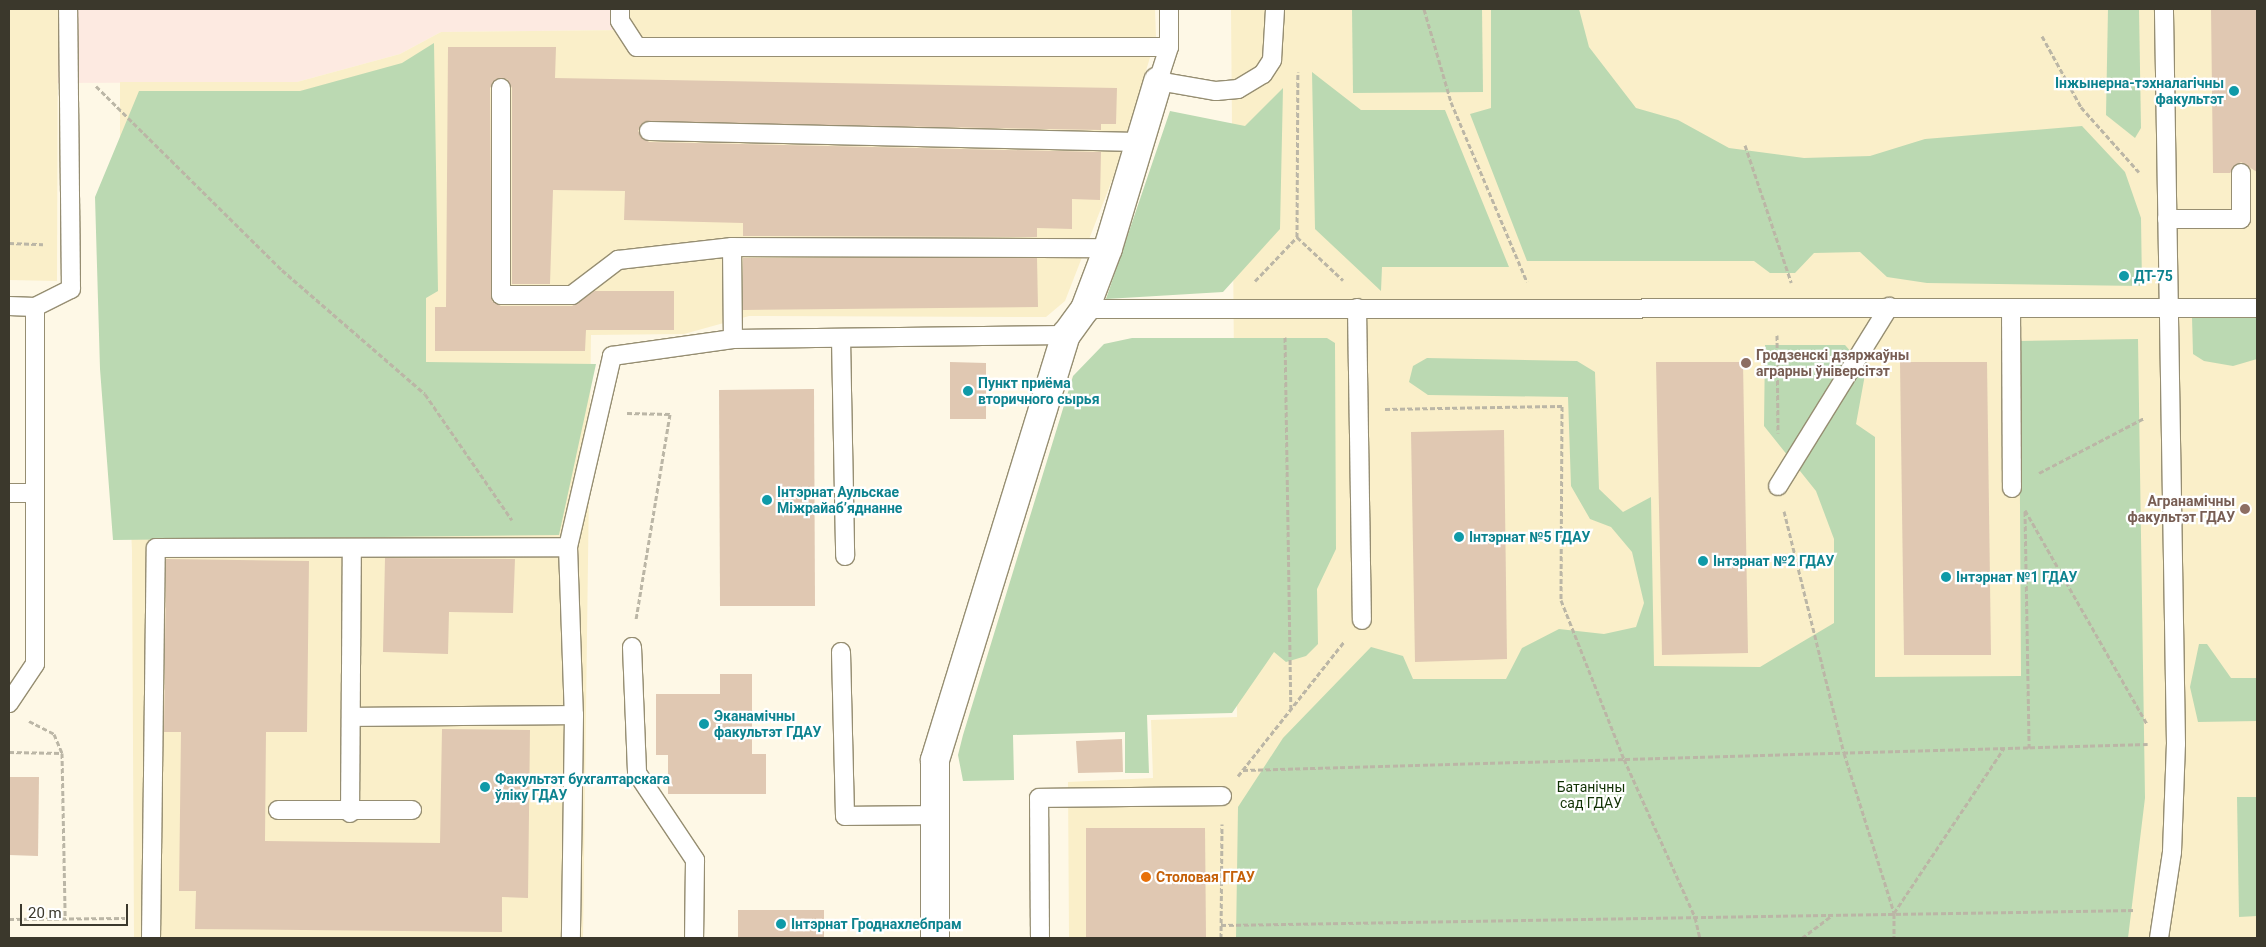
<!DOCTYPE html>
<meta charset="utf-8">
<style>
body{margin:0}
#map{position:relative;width:2266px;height:947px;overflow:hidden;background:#fef8e6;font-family:Roboto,sans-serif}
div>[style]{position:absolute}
.commercial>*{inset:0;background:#fdeae1}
.built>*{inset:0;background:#faefc9}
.green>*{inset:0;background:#bbd9b2}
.building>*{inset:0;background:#e0c8b2}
.path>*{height:3px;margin-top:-1.5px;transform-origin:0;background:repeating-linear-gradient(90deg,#bbb6a6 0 5px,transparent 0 7.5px)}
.roads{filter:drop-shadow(1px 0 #968e72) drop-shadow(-1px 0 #968e72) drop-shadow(0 1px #968e72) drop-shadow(0 -1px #968e72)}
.service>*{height:18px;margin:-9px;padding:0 9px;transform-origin:9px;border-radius:9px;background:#fff}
.minor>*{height:28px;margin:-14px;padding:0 14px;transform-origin:14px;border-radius:14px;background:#fff}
.dots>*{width:14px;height:14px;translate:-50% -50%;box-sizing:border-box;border:2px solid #fff;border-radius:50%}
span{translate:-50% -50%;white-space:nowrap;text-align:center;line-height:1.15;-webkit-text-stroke:4.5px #fff;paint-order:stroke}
.culture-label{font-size:14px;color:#0d838f;font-weight:700}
.right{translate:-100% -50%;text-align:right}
.left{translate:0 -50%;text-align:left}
.education-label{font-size:14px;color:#785e54;font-weight:700}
.park-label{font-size:14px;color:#123205}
.food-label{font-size:14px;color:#c56008;font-weight:700}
.frame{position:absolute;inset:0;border:10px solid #3b382c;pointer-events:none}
.scale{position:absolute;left:20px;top:904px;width:108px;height:22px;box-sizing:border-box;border:2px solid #3b382c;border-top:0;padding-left:6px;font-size:15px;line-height:18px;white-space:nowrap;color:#3b382c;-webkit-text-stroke:4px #fff;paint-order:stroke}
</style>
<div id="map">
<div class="commercial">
<div style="clip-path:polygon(58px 9px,630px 9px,630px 30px,441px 32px,400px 54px,297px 82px,56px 83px)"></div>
</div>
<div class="built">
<div style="clip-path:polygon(9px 9px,58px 9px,57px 281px,9px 280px)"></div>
<div style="clip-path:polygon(630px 9px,1155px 9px,1156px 38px,1114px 175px,1065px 301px,1046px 317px,749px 316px,684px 334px,591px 335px,583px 938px,134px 938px,132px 551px,120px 278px,120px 82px,297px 82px,400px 54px,441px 32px,629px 30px)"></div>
<div style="clip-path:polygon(1231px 9px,2257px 9px,2257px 938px,1069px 938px,1068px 782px,1153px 778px,1151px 720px,1237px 717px)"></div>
</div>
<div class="green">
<div style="clip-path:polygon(1352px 9px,1482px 9px,1483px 92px,1353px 93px)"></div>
<div style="clip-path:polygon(1491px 9px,1579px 9px,1589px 47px,1636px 108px,1678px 120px,1729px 148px,1804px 158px,1870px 156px,1925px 139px,2082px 126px,2125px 172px,2141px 218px,2142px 286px,1927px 283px,1887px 277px,1860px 252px,1814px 253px,1795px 273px,1770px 273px,1754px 261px,1527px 261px,1470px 114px,1491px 108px)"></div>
<div style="clip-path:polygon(2108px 9px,2139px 9px,2141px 128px,2135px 138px,2106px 115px)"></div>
<div style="clip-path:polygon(434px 43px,438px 291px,426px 298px,426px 362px,596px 364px,559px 535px,113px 540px,100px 369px,95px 197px,139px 91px,300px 91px,402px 63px)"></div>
<div style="clip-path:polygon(1312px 72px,1361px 110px,1445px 110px,1509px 267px,1382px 267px,1381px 291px,1315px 229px)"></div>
<div style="clip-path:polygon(1283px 88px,1280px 229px,1223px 292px,1106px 299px,1170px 111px,1245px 126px)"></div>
<div style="clip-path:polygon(2257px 316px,2257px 359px,2233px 366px,2204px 361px,2193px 354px,2192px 317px)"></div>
<div style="clip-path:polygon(1132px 338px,1327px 338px,1335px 343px,1336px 549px,1317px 589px,1318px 644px,1306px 656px,1286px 662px,1274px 652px,1232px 713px,1147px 715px,1149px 773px,1125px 773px,1125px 732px,1013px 735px,1014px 780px,963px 781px,958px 755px,963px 735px,1073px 376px,1104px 344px)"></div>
<div style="clip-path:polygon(2138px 339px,2145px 798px,2128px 938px,1236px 938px,1238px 807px,1283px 738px,1371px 647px,1403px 656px,1413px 679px,1506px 679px,1522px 648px,1559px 629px,1604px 634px,1636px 627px,1644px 603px,1632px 552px,1611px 527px,1590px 519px,1571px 486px,1568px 397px,1428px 395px,1409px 382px,1413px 366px,1427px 358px,1577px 361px,1595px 372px,1599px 489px,1623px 512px,1651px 497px,1654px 666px,1760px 667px,1834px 623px,1834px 539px,1816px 491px,1764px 426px,1765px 345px,1845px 345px,1866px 369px,1856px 424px,1875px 437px,1875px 677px,2021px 676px,2019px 341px)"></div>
<div style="clip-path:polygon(2199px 644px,2207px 644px,2231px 678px,2257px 678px,2257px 721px,2198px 722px,2190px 687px)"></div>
<div style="clip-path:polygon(2237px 797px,2257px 797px,2257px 916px,2239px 917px)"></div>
</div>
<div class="building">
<div style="clip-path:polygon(2211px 9px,2257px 9px,2257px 172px,2241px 162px,2230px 173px,2213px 173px)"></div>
<div style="clip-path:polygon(448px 47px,556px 47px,555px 78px,1117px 88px,1116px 124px,1101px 124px,1101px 130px,644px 122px,638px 131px,649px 142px,1101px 152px,1100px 200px,1072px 199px,1072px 229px,1037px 228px,1037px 237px,743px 236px,743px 223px,624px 220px,625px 191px,553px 190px,550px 284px,512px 284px,512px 88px,507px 79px,496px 79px,490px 88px,492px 301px,501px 306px,572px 306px,595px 291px,674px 291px,674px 330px,586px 330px,585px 351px,435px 351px,435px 307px,446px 307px)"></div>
<div style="clip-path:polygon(743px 258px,1037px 258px,1038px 307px,743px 310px)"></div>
<div style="clip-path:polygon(950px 362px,986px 363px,986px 419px,950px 419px)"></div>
<div style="clip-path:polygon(1656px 362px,1743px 362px,1748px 653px,1662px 655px)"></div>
<div style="clip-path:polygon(1900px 362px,1987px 362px,1991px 655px,1904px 655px)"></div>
<div style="clip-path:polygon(814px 389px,815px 606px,720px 606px,719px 390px)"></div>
<div style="clip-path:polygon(1504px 430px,1507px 659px,1415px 662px,1411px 432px)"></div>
<div style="clip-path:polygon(385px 558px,515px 559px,513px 613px,449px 612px,448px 654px,383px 652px)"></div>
<div style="clip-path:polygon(166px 559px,309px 561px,307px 732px,266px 732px,265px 841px,440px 843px,442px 729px,530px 730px,528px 898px,502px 897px,502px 932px,195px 929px,196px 891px,179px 891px,181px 732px,164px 732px)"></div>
<div style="clip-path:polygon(720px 674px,752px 674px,752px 754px,766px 754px,766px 794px,668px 794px,668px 755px,656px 755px,656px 694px,720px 694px)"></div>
<div style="clip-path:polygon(1122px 739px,1123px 772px,1078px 773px,1076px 741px)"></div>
<div style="clip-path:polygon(9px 777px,39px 777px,38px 856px,9px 855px)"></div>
<div style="clip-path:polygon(1086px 828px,1205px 828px,1206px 938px,1086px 938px)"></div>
<div style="clip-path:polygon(738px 910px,824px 910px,824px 938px,738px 938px)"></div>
</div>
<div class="path">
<div style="left:1424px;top:9px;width:97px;rotate:73.8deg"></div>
<div style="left:1451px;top:102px;width:195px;rotate:67.1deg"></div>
<div style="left:2042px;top:36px;width:81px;rotate:61.2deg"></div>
<div style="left:2081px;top:107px;width:87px;rotate:48.3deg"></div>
<div style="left:96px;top:86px;width:262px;rotate:44.7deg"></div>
<div style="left:282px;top:270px;width:189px;rotate:40.9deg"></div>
<div style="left:425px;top:394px;width:153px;rotate:55.4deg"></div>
<div style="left:1745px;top:145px;width:145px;rotate:71.4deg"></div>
<div style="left:1297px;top:237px;width:63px;rotate:43.1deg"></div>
<div style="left:9px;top:243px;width:34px;rotate:2deg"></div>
<div style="left:1255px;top:281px;width:61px;rotate:-46.3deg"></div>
<div style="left:1297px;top:237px;width:165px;rotate:-89.7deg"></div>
<div style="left:1777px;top:335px;width:98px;rotate:89.4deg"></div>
<div style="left:1285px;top:337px;width:371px;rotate:89.1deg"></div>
<div style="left:1385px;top:409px;width:177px;rotate:-1deg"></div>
<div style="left:1562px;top:406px;width:194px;rotate:90.3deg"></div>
<div style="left:1561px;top:600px;width:171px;rotate:68.4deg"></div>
<div style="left:1624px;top:759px;width:173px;rotate:65.8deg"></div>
<div style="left:1695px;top:917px;width:22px;rotate:77deg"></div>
<div style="left:627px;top:413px;width:43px;rotate:1.3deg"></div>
<div style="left:670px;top:414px;width:208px;rotate:99.4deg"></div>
<div style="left:2039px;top:473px;width:119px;rotate:-27.6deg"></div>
<div style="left:2025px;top:510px;width:246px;rotate:60.3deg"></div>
<div style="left:1784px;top:511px;width:249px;rotate:76.1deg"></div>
<div style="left:1844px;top:753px;width:168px;rotate:72.6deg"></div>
<div style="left:1894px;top:913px;width:25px;rotate:90deg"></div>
<div style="left:2025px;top:511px;width:237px;rotate:89deg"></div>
<div style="left:29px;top:721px;width:28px;rotate:27deg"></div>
<div style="left:54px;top:734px;width:21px;rotate:67deg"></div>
<div style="left:62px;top:753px;width:163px;rotate:88.9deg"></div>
<div style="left:9px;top:752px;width:53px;rotate:1.1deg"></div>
<div style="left:1243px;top:770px;width:905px;rotate:-1.65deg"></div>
<div style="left:1238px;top:776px;width:171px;rotate:-51.7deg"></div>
<div style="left:1894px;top:913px;width:198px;rotate:-56.3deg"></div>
<div style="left:9px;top:919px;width:116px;rotate:-0.5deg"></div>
<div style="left:1221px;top:925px;width:915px;rotate:-0.94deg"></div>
<div style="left:1221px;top:938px;width:114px;rotate:-89.5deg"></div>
<div style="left:1802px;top:938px;width:38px;rotate:-37deg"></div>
</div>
<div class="roads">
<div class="service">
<div style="left:620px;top:9px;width:12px;rotate:90deg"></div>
<div style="left:620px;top:21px;width:31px;rotate:57deg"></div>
<div style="left:637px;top:47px;width:532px"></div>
<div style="left:1169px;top:9px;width:38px;rotate:90deg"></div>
<div style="left:1169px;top:47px;width:36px;rotate:108deg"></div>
<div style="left:1158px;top:81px;width:59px;rotate:9.8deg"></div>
<div style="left:1216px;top:91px;width:22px;rotate:-5deg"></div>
<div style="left:1238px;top:89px;width:29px;rotate:-31deg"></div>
<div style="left:1263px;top:74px;width:17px;rotate:-57deg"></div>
<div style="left:1272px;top:60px;width:51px;rotate:-86.6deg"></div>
<div style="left:501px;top:88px;width:207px;rotate:90deg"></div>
<div style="left:501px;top:295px;width:71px"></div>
<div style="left:572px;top:295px;width:58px;rotate:-37.3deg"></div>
<div style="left:618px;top:260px;width:115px;rotate:-6.5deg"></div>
<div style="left:732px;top:247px;width:92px;rotate:89.4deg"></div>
<div style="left:649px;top:131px;width:491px;rotate:1.3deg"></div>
<div style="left:2167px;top:219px;width:74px"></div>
<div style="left:2241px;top:219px;width:46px;rotate:-90deg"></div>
<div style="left:732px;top:247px;width:376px;rotate:0.2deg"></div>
<div style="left:9px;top:306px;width:26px;rotate:2deg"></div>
<div style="left:35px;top:307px;width:357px;rotate:90deg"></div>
<div style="left:35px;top:664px;width:47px;rotate:123.7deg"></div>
<div style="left:35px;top:307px;width:40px;rotate:-26.6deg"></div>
<div style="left:71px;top:289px;width:280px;rotate:-90.6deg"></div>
<div style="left:1357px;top:308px;width:312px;rotate:89.1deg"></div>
<div style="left:2011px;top:308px;width:180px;rotate:89.7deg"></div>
<div style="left:1085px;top:309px;width:1172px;rotate:-0.05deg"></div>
<div style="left:841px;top:338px;width:218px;rotate:88.9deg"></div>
<div style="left:1778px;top:486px;width:211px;rotate:-58.2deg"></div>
<div style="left:9px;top:493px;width:24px"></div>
<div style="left:568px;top:547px;width:196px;rotate:-77deg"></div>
<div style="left:612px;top:356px;width:122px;rotate:-8deg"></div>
<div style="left:733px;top:339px;width:333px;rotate:-0.7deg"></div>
<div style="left:632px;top:647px;width:126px;rotate:87.7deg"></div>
<div style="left:637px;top:773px;width:105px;rotate:56.3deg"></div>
<div style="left:695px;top:860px;width:78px;rotate:90.7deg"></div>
<div style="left:841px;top:652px;width:164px;rotate:88.6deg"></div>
<div style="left:845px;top:816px;width:90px;rotate:-0.6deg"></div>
<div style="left:351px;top:717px;width:223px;rotate:-0.5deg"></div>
<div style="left:278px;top:810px;width:134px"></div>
<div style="left:350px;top:813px;width:264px;rotate:-89.6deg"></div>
<div style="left:151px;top:938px;width:390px;rotate:-89.3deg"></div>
<div style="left:156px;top:548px;width:412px;rotate:-0.1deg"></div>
<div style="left:568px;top:547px;width:168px;rotate:88deg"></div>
<div style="left:574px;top:715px;width:223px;rotate:90.8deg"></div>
<div style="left:1040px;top:938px;width:140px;rotate:-90.4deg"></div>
<div style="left:1039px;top:798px;width:183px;rotate:-0.6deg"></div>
<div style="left:2159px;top:938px;width:87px;rotate:-81.4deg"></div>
<div style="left:2172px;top:852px;width:108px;rotate:-87.9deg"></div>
<div style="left:2176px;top:744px;width:735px;rotate:-90.94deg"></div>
</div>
<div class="minor">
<div style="left:935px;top:938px;width:178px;rotate:-90deg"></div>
<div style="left:935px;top:760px;width:445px;rotate:-72.9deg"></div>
<div style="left:1066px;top:335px;width:32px;rotate:-54deg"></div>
<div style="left:1085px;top:309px;width:65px;rotate:-69.3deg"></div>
<div style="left:1108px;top:248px;width:174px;rotate:-73.3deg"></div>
</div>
</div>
<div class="dots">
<div style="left:2234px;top:91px;background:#0f9aa8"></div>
<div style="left:2124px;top:276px;background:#0f9aa8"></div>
<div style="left:1746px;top:363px;background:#8d6e63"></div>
<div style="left:968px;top:391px;background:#0f9aa8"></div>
<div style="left:767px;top:500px;background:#0f9aa8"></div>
<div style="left:2245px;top:509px;background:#8d6e63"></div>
<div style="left:1459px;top:537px;background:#0f9aa8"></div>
<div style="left:1703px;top:561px;background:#0f9aa8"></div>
<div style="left:1946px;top:577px;background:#0f9aa8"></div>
<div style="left:704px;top:724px;background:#0f9aa8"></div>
<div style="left:485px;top:787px;background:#0f9aa8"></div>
<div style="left:1146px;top:877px;background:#e8710a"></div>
<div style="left:781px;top:924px;background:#0f9aa8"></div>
</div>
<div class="culture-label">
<span class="right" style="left:2224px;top:91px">Інжынерна-тэхналагічны<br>факультэт</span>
<span class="left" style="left:2134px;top:276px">ДТ-75</span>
<span class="left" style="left:978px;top:391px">Пункт приёма<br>вторичного сырья</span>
<span class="left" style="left:777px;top:500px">Інтэрнат Аульскае<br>Міжрайабʼяднанне</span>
<span class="left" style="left:1469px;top:537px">Інтэрнат №5 ГДАУ</span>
<span class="left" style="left:1713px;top:561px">Інтэрнат №2 ГДАУ</span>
<span class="left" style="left:1956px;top:577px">Інтэрнат №1 ГДАУ</span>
<span class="left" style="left:714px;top:724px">Эканамічны<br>факультэт ГДАУ</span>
<span class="left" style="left:495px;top:787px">Факультэт бухгалтарскага<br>ўліку ГДАУ</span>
<span class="left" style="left:791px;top:924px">Інтэрнат Гроднахлебпрам</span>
</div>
<div class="education-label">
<span class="left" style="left:1756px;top:363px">Гродзенскі дзяржаўны<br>аграрны ўніверсітэт</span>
<span class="right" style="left:2235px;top:509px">Агранамічны<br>факультэт ГДАУ</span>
</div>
<div class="park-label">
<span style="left:1591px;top:795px">Батанічны<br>сад ГДАУ</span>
</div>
<div class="food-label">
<span class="left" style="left:1156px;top:877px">Столовая ГГАУ</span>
</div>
<div class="frame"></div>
<div class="scale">20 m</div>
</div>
